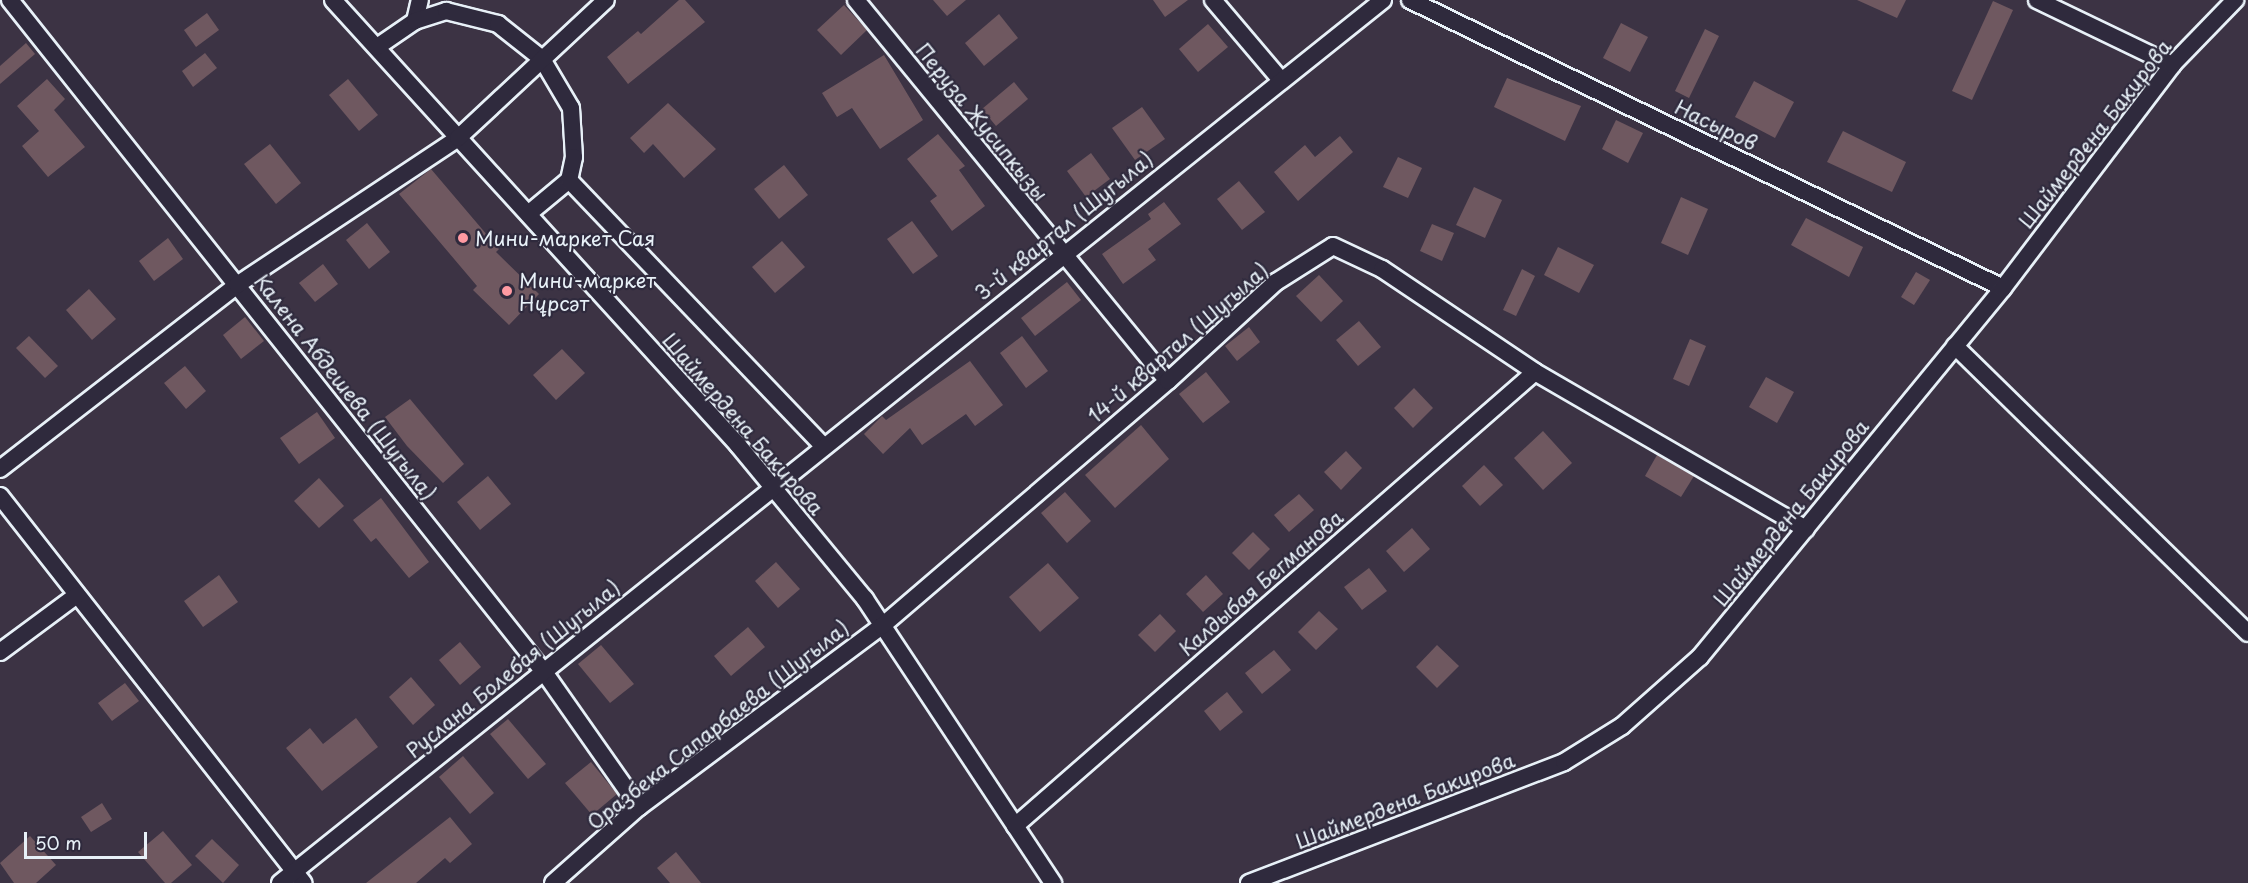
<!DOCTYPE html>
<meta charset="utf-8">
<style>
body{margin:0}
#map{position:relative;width:2248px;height:883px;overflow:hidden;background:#3c3344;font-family:"Playpen Sans",sans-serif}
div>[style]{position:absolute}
.building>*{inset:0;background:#6f5860}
.roads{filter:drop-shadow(2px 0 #e8f1f8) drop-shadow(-2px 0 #e8f1f8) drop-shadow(0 2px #e8f1f8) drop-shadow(0 -2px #e8f1f8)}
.minor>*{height:16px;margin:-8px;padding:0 8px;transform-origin:8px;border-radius:8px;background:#2f2a3d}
.dots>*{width:16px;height:16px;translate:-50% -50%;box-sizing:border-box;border:3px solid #2f2a3d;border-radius:50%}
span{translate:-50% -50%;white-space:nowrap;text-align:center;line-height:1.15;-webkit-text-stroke:4.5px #2f2a3d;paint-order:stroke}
.street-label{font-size:20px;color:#e8f1f8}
.poi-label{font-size:20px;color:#e8f1f8}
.left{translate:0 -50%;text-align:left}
.scale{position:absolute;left:24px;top:832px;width:123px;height:27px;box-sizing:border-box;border:3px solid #e8f1f8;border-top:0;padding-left:8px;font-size:18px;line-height:21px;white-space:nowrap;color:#e8f1f8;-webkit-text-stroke:4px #2f2a3d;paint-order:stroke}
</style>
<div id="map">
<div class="building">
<div style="clip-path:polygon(679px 0,685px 0,705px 22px,628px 84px,607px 57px,638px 31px,641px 34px)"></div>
<div style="clip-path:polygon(933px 0,966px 0,947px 16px)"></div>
<div style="clip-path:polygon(1153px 0,1188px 0,1165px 17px)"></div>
<div style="clip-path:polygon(1857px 0,1906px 0,1897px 18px)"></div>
<div style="clip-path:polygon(1993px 1px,2013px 10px,1972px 100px,1952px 91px)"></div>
<div style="clip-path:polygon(844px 5px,867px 30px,841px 55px,817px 30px)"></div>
<div style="clip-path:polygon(207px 13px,219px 30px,196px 47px,184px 30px)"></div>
<div style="clip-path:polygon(999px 14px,1018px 38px,984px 66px,965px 43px)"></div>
<div style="clip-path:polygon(1621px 23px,1648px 37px,1630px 72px,1603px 58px)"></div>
<div style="clip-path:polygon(1208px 24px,1228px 47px,1198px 72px,1179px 49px)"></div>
<div style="clip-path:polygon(1705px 29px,1719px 36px,1689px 98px,1675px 91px)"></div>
<div style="clip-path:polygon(26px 43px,35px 54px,0 84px,0 66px)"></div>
<div style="clip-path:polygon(205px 53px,217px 68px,193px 87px,182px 71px)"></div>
<div style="clip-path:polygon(884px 55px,923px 120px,880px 149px,852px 108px,837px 117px,822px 93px)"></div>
<div style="clip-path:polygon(1507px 78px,1581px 106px,1565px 141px,1494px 107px)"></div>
<div style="clip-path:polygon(47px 79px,65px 99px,54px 110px,85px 147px,48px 177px,22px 146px,39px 131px,17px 106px)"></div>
<div style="clip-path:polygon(348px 79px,378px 115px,359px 131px,329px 95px)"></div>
<div style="clip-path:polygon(1754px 81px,1794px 102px,1775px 138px,1735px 117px)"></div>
<div style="clip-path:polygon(1014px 82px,1028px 99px,996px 126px,982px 109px)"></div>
<div style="clip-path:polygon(668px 103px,716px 149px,684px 178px,653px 144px,644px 153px,630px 138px)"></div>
<div style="clip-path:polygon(1142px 107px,1165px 139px,1135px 160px,1112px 128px)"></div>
<div style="clip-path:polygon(1616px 120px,1643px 133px,1628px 163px,1602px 149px)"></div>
<div style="clip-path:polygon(1843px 131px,1906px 162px,1892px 192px,1827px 162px)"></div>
<div style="clip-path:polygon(938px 134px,965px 166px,959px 170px,985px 206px,952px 231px,930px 201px,937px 196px,907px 159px)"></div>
<div style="clip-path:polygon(1340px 136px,1353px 152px,1298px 201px,1274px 172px,1305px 145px,1315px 157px)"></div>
<div style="clip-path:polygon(270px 144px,301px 183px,276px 204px,244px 164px)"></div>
<div style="clip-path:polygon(1091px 153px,1110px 179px,1086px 197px,1067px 171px)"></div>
<div style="clip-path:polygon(1398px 157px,1422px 168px,1408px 198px,1383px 187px)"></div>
<div style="clip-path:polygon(784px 165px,808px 195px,779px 219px,754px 189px)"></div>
<div style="clip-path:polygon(431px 169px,499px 249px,496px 252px,539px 294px,509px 325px,473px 290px,477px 286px,399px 194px)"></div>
<div style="clip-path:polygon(1239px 181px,1265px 212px,1242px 230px,1217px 199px)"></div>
<div style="clip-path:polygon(1474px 187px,1502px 200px,1485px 238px,1456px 225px)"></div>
<div style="clip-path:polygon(1681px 197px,1708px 209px,1688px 255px,1661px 243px)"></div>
<div style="clip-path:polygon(1164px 202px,1181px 224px,1148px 249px,1156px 260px,1123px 284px,1102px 254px,1151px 219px,1148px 214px)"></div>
<div style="clip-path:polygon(1806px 218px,1863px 247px,1849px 277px,1791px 245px)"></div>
<div style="clip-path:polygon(912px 221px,938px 256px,913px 274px,887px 239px)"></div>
<div style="clip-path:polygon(367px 223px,390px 252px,369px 269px,346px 240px)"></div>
<div style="clip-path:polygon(1432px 224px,1454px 233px,1442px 261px,1420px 251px)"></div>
<div style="clip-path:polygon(168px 238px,183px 259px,154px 281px,139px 261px)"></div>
<div style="clip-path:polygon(782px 241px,805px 267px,775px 293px,752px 267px)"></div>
<div style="clip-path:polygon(1558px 247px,1594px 265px,1579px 293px,1544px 275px)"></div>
<div style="clip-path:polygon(323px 264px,338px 284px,315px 302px,299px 283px)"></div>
<div style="clip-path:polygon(1522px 269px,1535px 276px,1516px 316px,1503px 310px)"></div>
<div style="clip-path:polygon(1916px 272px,1930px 280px,1914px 305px,1901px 297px)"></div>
<div style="clip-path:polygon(1319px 275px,1343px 301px,1321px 322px,1296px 296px)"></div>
<div style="clip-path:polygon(1067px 282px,1081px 300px,1035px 336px,1021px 318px)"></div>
<div style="clip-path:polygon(89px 289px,116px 319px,92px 340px,66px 310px)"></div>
<div style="clip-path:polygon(245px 317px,264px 341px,241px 359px,223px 335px)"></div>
<div style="clip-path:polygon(1359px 321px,1381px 347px,1358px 366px,1336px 340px)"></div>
<div style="clip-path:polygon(1249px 327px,1260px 342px,1237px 361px,1225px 346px)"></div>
<div style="clip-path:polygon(29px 336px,58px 366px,45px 378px,16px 348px)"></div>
<div style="clip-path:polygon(1022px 336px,1048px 371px,1026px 388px,1000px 353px)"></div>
<div style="clip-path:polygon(1690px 339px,1706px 346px,1689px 386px,1673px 379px)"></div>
<div style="clip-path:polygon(562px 349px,585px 373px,556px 400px,533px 375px)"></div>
<div style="clip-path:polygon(970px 361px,1003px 405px,975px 426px,966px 414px,922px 445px,910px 428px,883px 454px,864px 434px,882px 416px,886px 420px)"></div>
<div style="clip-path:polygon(185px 366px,206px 391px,186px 409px,164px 383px)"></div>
<div style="clip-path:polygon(1206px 372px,1230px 402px,1203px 423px,1179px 394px)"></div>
<div style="clip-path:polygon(1766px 377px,1794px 392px,1777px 423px,1749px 407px)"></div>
<div style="clip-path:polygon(1414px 388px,1433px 408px,1413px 428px,1394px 408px)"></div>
<div style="clip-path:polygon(410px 399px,464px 464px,443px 483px,407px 446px,385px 417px)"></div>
<div style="clip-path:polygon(317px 412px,335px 438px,299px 464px,280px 438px)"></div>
<div style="clip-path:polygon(1141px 425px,1169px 459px,1115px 508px,1085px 475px)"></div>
<div style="clip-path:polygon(1543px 431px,1572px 463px,1543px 490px,1514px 458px)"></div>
<div style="clip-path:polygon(1346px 451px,1362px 468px,1341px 490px,1324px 472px)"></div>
<div style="clip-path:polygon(1657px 455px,1694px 476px,1681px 497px,1645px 476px)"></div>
<div style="clip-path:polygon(1484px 465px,1503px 485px,1480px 506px,1462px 486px)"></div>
<div style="clip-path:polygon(488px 476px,511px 504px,480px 530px,457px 502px)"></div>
<div style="clip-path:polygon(319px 478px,344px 506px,319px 528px,294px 501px)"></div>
<div style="clip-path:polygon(1065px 492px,1091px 521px,1067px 543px,1041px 513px)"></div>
<div style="clip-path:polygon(1299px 494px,1314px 510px,1289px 532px,1274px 515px)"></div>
<div style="clip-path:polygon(381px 498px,429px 562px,409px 578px,376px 538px,371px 542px,353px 520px)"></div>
<div style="clip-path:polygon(1412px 528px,1430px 549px,1404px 572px,1386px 551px)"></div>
<div style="clip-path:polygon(1253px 532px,1270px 549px,1249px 570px,1232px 553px)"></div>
<div style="clip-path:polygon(776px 562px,800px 589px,778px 608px,755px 581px)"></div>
<div style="clip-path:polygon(1048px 563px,1079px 598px,1040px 632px,1009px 597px)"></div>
<div style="clip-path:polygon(1369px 568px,1387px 591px,1362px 610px,1344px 587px)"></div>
<div style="clip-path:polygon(219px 575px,238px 602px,203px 627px,184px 601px)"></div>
<div style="clip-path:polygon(1206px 575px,1223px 594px,1203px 612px,1186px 594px)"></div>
<div style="clip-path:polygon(1319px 611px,1338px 629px,1316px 650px,1298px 632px)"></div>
<div style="clip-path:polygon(1160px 614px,1176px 631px,1155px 652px,1138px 635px)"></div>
<div style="clip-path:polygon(748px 627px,765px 647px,731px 676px,714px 656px)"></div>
<div style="clip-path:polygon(460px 642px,481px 667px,460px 685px,439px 660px)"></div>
<div style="clip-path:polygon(601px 645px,634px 684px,610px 703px,578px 664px)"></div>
<div style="clip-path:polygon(1437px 645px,1459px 666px,1437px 688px,1416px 667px)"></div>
<div style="clip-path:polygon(1274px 650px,1291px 670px,1262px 694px,1245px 673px)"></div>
<div style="clip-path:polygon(411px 677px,435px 705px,413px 725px,389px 697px)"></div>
<div style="clip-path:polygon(125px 683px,139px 701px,112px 721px,98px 703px)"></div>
<div style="clip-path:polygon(1227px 692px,1243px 712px,1220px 731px,1204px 711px)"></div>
<div style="clip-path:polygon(356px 718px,378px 747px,322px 791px,286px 748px,310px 728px,323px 744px)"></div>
<div style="clip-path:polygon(508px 719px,546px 764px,528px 779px,490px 734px)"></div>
<div style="clip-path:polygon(463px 756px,494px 793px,470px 814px,439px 777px)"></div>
<div style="clip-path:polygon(591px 762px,617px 794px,592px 815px,565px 783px)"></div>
<div style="clip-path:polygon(102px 803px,112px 819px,91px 832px,81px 817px)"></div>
<div style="clip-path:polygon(450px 817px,472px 844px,450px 863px,445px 858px,416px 883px,366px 883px)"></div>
<div style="clip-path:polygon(163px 831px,192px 865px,171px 883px,165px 883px,138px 852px)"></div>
<div style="clip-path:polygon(30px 836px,56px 865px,36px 883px,14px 883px,0 863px)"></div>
<div style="clip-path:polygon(212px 839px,239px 865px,223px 883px,195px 856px)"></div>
<div style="clip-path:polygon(676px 852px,701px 883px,670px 883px,657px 868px)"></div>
</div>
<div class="roads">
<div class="minor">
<div style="left:10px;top:0;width:858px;rotate:51.53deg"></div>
<div style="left:544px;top:672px;width:165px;rotate:54.9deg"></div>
<div style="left:333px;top:0;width:602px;rotate:47.69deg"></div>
<div style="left:738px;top:445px;width:200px;rotate:50.5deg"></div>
<div style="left:865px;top:599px;width:341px;rotate:56.5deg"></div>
<div style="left:856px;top:0;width:492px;rotate:50.7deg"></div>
<div style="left:1213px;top:0;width:104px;rotate:49.7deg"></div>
<div style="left:1410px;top:0;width:659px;rotate:25.9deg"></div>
<div style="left:2037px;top:0;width:150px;rotate:25.7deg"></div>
<div style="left:415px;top:21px;width:22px;rotate:-77deg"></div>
<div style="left:377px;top:47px;width:46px;rotate:-34.4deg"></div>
<div style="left:415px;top:21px;width:33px;rotate:-18deg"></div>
<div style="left:446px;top:11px;width:54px;rotate:14deg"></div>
<div style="left:498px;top:24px;width:56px;rotate:38.5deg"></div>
<div style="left:542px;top:59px;width:57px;rotate:59.4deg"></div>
<div style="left:571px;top:108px;width:49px;rotate:86.5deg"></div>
<div style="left:574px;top:157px;width:24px;rotate:102deg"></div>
<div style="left:569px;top:180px;width:53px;rotate:140.3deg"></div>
<div style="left:569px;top:180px;width:369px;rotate:46.3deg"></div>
<div style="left:1955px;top:346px;width:410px;rotate:44.4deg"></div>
<div style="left:0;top:469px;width:300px;rotate:-37.8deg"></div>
<div style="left:237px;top:285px;width:265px;rotate:-33.6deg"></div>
<div style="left:458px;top:138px;width:202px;rotate:-43deg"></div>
<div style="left:0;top:496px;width:492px;rotate:51.9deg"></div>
<div style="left:0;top:652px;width:96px;rotate:-36.5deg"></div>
<div style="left:1015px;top:826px;width:690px;rotate:-41.12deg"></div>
<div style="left:280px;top:883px;width:1413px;rotate:-38.68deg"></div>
<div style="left:553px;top:883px;width:115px;rotate:-41.5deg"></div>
<div style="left:639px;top:807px;width:303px;rotate:-36.7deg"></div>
<div style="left:882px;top:626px;width:377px;rotate:-40.6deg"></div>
<div style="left:1168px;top:381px;width:147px;rotate:-42.5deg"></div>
<div style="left:1276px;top:282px;width:67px;rotate:-32.3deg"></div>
<div style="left:1333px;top:246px;width:54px;rotate:25.1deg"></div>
<div style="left:1382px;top:269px;width:184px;rotate:33.9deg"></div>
<div style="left:1535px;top:372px;width:313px;rotate:30.1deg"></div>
<div style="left:1249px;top:883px;width:337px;rotate:-21deg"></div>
<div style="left:1564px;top:762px;width:68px;rotate:-31.8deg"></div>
<div style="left:1622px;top:726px;width:104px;rotate:-41.5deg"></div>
<div style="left:1700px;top:657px;width:477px;rotate:-50.6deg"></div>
<div style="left:2003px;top:288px;width:280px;rotate:-52.8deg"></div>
<div style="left:2172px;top:65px;width:91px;rotate:-45.9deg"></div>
</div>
</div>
<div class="dots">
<div style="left:463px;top:238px;background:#ff9aa2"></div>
<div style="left:507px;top:291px;background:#ff9aa2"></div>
</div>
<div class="street-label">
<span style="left:982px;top:122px;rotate:51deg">Перуза Жусипкызы</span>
<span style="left:1716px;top:125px;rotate:26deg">Насыров</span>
<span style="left:2095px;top:134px;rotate:-52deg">Шаймердена Бакирова</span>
<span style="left:1064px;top:226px;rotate:-39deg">3-й квартал (Шугыла)</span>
<span style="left:1178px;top:343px;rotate:-41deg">14-й квартал (Шугыла)</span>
<span style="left:345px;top:387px;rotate:52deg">Калена Абдешева (Шугыла)</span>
<span style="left:743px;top:424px;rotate:49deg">Шаймердена Бакирова</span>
<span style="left:1791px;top:513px;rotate:-51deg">Шаймердена Бакирова</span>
<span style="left:1261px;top:583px;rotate:-41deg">Калдыбая Бегманова</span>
<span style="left:513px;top:669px;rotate:-39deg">Руслана Болебая (Шугыла)</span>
<span style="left:718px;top:725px;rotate:-38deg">Оразбека Сапарбаева (Шугыла)</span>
<span style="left:1405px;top:801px;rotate:-21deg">Шаймердена Бакирова</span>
</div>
<div class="poi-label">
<span class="left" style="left:475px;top:238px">Мини-маркет Сая</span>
<span class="left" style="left:519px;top:292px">Мини-маркет<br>Нұрсәт</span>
</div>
<div class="scale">50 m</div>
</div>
